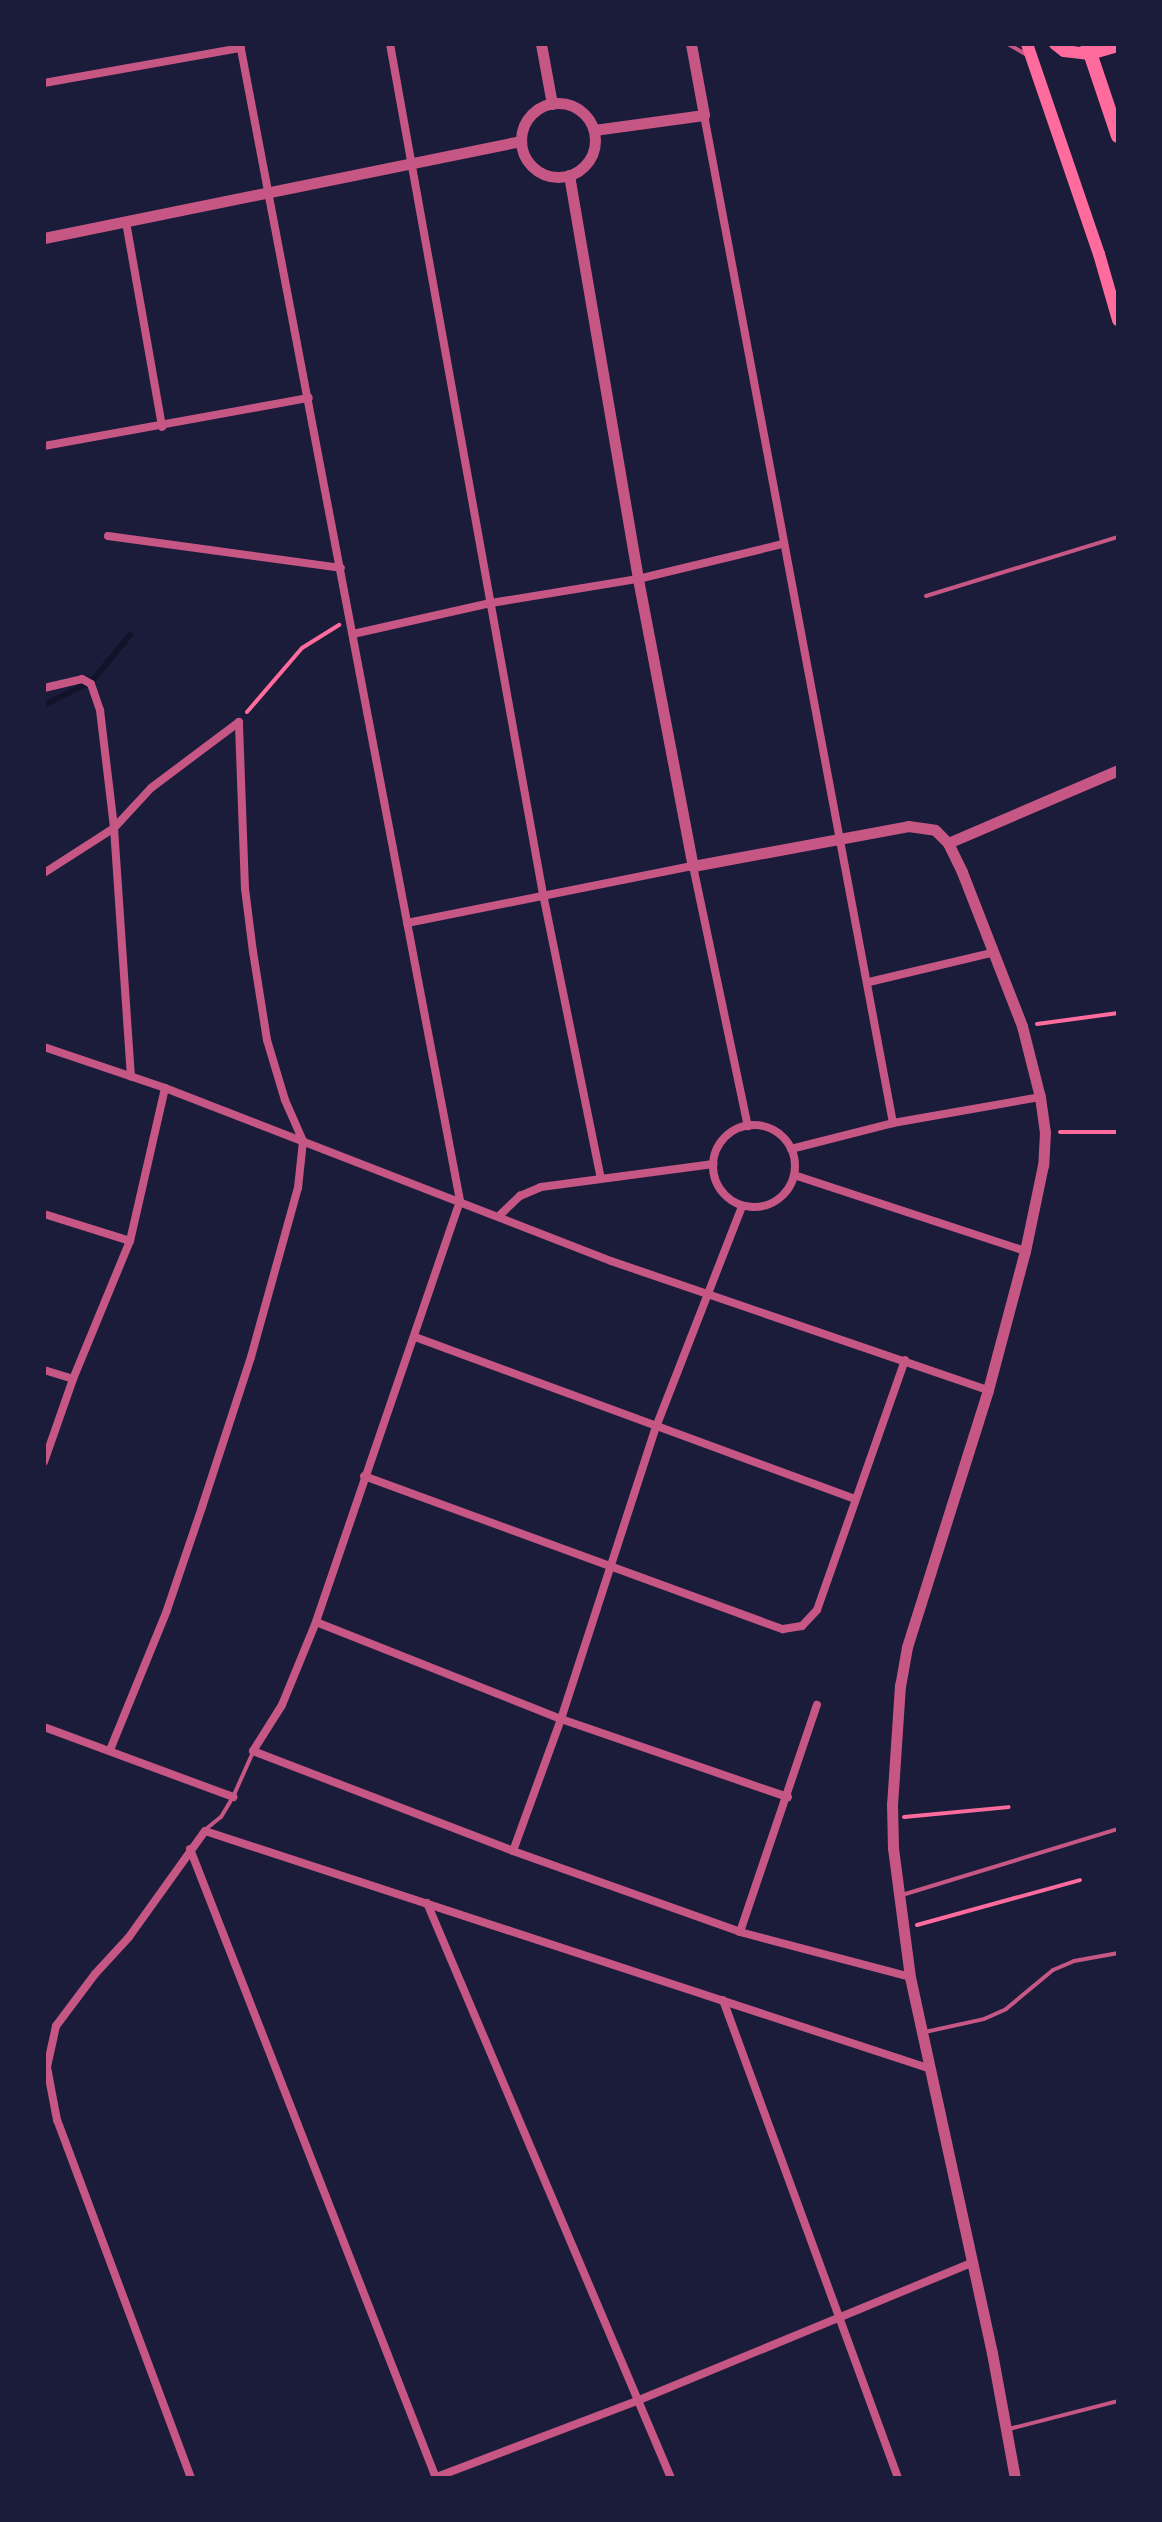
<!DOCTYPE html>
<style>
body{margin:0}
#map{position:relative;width:1162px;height:2522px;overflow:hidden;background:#1b1b3a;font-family:"Nunito Sans",sans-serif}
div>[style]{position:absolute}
.stream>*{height:6px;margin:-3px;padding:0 3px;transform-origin:3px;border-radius:3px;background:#12122b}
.path>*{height:4px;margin:-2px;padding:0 2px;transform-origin:2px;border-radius:2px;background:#ff6b9d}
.service>*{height:4px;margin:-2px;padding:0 2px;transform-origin:2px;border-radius:2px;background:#c65784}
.minor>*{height:8px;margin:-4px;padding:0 4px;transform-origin:4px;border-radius:4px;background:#c65784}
.minor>.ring{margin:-4px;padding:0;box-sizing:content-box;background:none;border:8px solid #c65784;border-radius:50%}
.tertiary>*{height:11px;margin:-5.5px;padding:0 5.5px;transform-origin:5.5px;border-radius:5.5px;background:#c65784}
.tertiary>.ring{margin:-5.5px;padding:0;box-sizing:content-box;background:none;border:11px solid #c65784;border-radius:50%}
.secondary>*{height:12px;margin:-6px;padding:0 6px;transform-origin:6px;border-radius:6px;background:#ff6b9d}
.primary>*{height:14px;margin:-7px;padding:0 7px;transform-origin:7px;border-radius:7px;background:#ff6b9d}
span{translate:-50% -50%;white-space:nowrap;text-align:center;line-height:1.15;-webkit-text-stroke:7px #1b1b3a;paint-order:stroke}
.frame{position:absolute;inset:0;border:46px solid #1b1b3a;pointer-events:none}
</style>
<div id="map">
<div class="stream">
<div style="left:93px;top:680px;width:58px;rotate:-50.6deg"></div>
<div style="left:44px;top:705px;width:49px;rotate:-26.6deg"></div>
</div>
<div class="path">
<div style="left:247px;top:712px;width:84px;rotate:-49.3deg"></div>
<div style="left:302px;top:648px;width:44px;rotate:-31.9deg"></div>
<div style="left:1037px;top:1024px;width:82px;rotate:-7.7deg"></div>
<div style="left:1060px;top:1132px;width:58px"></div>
<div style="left:904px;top:1817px;width:105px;rotate:-5.4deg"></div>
<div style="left:917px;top:1925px;width:169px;rotate:-15.4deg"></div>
</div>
<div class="service">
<div style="left:1008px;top:44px;width:22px;rotate:30deg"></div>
<div style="left:926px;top:596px;width:201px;rotate:-17.1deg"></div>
<div style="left:206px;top:1829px;width:19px;rotate:-39deg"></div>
<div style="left:221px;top:1817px;width:23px;rotate:-59deg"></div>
<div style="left:233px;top:1797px;width:49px;rotate:-66deg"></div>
<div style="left:902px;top:1895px;width:226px;rotate:-17deg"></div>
<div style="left:925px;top:2032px;width:60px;rotate:-12.4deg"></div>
<div style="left:984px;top:2019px;width:24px;rotate:-24deg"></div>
<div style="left:1006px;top:2009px;width:61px;rotate:-39.7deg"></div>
<div style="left:1053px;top:1970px;width:23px;rotate:-23deg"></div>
<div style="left:1074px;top:1961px;width:45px;rotate:-10.3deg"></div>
<div style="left:1009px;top:2429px;width:113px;rotate:-14.4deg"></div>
</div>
<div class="minor">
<div style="left:240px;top:44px;width:1178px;rotate:79.23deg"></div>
<div style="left:460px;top:1201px;width:445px;rotate:108.9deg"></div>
<div style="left:316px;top:1622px;width:90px;rotate:112.3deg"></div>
<div style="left:282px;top:1705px;width:54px;rotate:122.2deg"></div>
<div style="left:253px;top:1751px;width:279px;rotate:21deg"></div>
<div style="left:513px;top:1851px;width:241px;rotate:19.6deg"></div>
<div style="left:740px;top:1932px;width:176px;rotate:14.8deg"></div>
<div style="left:390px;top:44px;width:864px;rotate:79.8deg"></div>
<div style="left:543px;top:894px;width:290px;rotate:78.5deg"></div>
<div style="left:44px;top:83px;width:200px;rotate:-10.1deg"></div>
<div style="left:704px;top:115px;width:1026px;rotate:79.38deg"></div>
<div style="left:126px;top:222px;width:208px;rotate:80deg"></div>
<div style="left:44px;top:446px;width:269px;rotate:-10.3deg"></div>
<div style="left:108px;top:536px;width:235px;rotate:7.8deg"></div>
<div style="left:353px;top:634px;width:141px;rotate:-12.7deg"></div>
<div style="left:491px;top:603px;width:149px;rotate:-9.3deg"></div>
<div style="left:638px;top:579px;width:149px;rotate:-13.6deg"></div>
<div style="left:44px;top:688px;width:39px;rotate:-13deg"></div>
<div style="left:82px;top:679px;width:10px;rotate:29deg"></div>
<div style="left:91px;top:684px;width:28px;rotate:71deg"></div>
<div style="left:100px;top:710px;width:119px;rotate:83.2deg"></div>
<div style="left:114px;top:828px;width:249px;rotate:86.1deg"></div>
<div style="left:44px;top:873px;width:83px;rotate:-32.7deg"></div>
<div style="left:114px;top:828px;width:54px;rotate:-47.2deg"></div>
<div style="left:151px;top:788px;width:110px;rotate:-36.9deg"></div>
<div style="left:407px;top:923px;width:292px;rotate:-11.3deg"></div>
<div style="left:693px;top:866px;width:266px;rotate:78.1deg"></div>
<div style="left:869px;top:982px;width:125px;rotate:-13.4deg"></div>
<div style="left:44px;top:1047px;width:128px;rotate:18.7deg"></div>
<div style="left:165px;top:1088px;width:478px;rotate:21.2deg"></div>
<div style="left:611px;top:1261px;width:398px;rotate:18.9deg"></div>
<div class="ring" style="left:713px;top:1125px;width:74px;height:74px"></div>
<div style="left:791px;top:1149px;width:105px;rotate:-14.3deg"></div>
<div style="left:893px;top:1123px;width:149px;rotate:-10deg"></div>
<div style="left:794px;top:1175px;width:243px;rotate:18.2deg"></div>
<div style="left:44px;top:1214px;width:90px;rotate:17.4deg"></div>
<div style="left:500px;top:1215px;width:28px;rotate:-44deg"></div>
<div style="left:520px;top:1196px;width:23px;rotate:-23deg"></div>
<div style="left:541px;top:1187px;width:174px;rotate:-7.6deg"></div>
<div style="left:415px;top:1337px;width:469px;rotate:20.2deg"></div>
<div style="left:44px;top:1370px;width:30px;rotate:17deg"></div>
<div style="left:44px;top:1462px;width:88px;rotate:-70.7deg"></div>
<div style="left:73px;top:1379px;width:149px;rotate:-67.6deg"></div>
<div style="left:130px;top:1241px;width:157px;rotate:-77.1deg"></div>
<div style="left:364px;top:1476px;width:446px;rotate:20.1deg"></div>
<div style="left:783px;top:1629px;width:19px;rotate:-9deg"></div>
<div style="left:802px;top:1626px;width:22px;rotate:-47deg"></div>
<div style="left:817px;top:1610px;width:265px;rotate:-70.6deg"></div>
<div style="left:316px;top:1622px;width:264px;rotate:21.6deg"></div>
<div style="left:561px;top:1719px;width:240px;rotate:19deg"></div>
<div style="left:44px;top:1727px;width:202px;rotate:20.3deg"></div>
<div style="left:110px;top:1750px;width:151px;rotate:-67.8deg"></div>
<div style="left:167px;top:1610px;width:109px;rotate:-71.2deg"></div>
<div style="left:202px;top:1507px;width:158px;rotate:-71.9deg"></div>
<div style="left:251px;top:1357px;width:175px;rotate:-74.5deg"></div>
<div style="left:298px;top:1188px;width:47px;rotate:-83.9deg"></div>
<div style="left:303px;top:1141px;width:45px;rotate:-113.7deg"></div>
<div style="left:285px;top:1100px;width:63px;rotate:-106.7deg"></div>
<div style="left:267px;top:1040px;width:89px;rotate:-99deg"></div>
<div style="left:253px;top:952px;width:64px;rotate:-97.2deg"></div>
<div style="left:245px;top:889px;width:167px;rotate:-92.1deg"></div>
<div style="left:190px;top:1849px;width:675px;rotate:68.64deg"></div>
<div style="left:513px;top:1851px;width:140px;rotate:-70deg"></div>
<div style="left:561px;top:1719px;width:307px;rotate:-72deg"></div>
<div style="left:656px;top:1427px;width:237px;rotate:-68.7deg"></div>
<div style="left:427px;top:1903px;width:625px;rotate:67.01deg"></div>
<div style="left:740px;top:1932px;width:240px;rotate:-71.3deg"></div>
<div style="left:723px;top:2000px;width:509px;rotate:69.89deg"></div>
<div style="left:191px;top:2478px;width:382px;rotate:-110.5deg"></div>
<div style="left:57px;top:2120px;width:54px;rotate:-100.7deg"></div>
<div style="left:47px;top:2067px;width:42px;rotate:-77.6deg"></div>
<div style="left:56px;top:2026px;width:65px;rotate:-53.1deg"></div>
<div style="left:95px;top:1974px;width:50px;rotate:-47.4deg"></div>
<div style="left:129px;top:1937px;width:130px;rotate:-54.4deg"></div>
<div style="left:205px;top:1831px;width:764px;rotate:18.15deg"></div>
<div style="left:434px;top:2478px;width:219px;rotate:-20.8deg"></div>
<div style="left:639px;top:2400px;width:360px;rotate:-22.4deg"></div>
</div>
<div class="tertiary">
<div style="left:541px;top:44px;width:61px;rotate:79.6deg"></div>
<div class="ring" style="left:521px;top:103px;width:63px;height:63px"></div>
<div style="left:594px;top:130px;width:111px;rotate:-7.8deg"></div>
<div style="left:704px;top:115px;width:72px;rotate:-100.4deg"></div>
<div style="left:569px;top:175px;width:410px;rotate:80.3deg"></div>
<div style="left:638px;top:579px;width:292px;rotate:79.2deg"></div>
<div style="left:693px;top:866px;width:219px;rotate:-10.5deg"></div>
<div style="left:908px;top:826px;width:27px;rotate:8deg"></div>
<div style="left:935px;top:830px;width:18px;rotate:45deg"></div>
<div style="left:948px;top:843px;width:32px;rotate:64deg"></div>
<div style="left:962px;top:872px;width:165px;rotate:68.7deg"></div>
<div style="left:1022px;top:1026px;width:73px;rotate:75.8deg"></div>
<div style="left:1040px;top:1097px;width:35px;rotate:82deg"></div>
<div style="left:1045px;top:1132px;width:33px;rotate:93deg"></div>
<div style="left:1043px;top:1165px;width:88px;rotate:101.8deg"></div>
<div style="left:1025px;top:1251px;width:144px;rotate:104.9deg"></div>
<div style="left:988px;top:1390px;width:269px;rotate:107.5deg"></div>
<div style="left:907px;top:1647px;width:39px;rotate:100deg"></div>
<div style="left:900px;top:1685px;width:119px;rotate:93.8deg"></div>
<div style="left:892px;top:1804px;width:44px;rotate:88.7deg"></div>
<div style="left:893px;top:1848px;width:130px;rotate:82.5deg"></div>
<div style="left:910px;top:1977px;width:385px;rotate:77.7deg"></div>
<div style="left:992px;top:2353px;width:127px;rotate:79.6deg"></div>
<div style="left:44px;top:238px;width:487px;rotate:-11.5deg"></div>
<div style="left:948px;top:843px;width:185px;rotate:-23.2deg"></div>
</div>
<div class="secondary">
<div style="left:1027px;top:44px;width:222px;rotate:71.1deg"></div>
<div style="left:1099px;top:254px;width:69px;rotate:73.9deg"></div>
<div style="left:1055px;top:44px;width:11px;rotate:38deg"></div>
<div style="left:1064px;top:51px;width:26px;rotate:7deg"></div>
<div style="left:1090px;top:54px;width:29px;rotate:-16deg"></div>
</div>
<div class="primary">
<div style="left:1087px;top:44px;width:97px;rotate:71.4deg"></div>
</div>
<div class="frame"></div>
</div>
